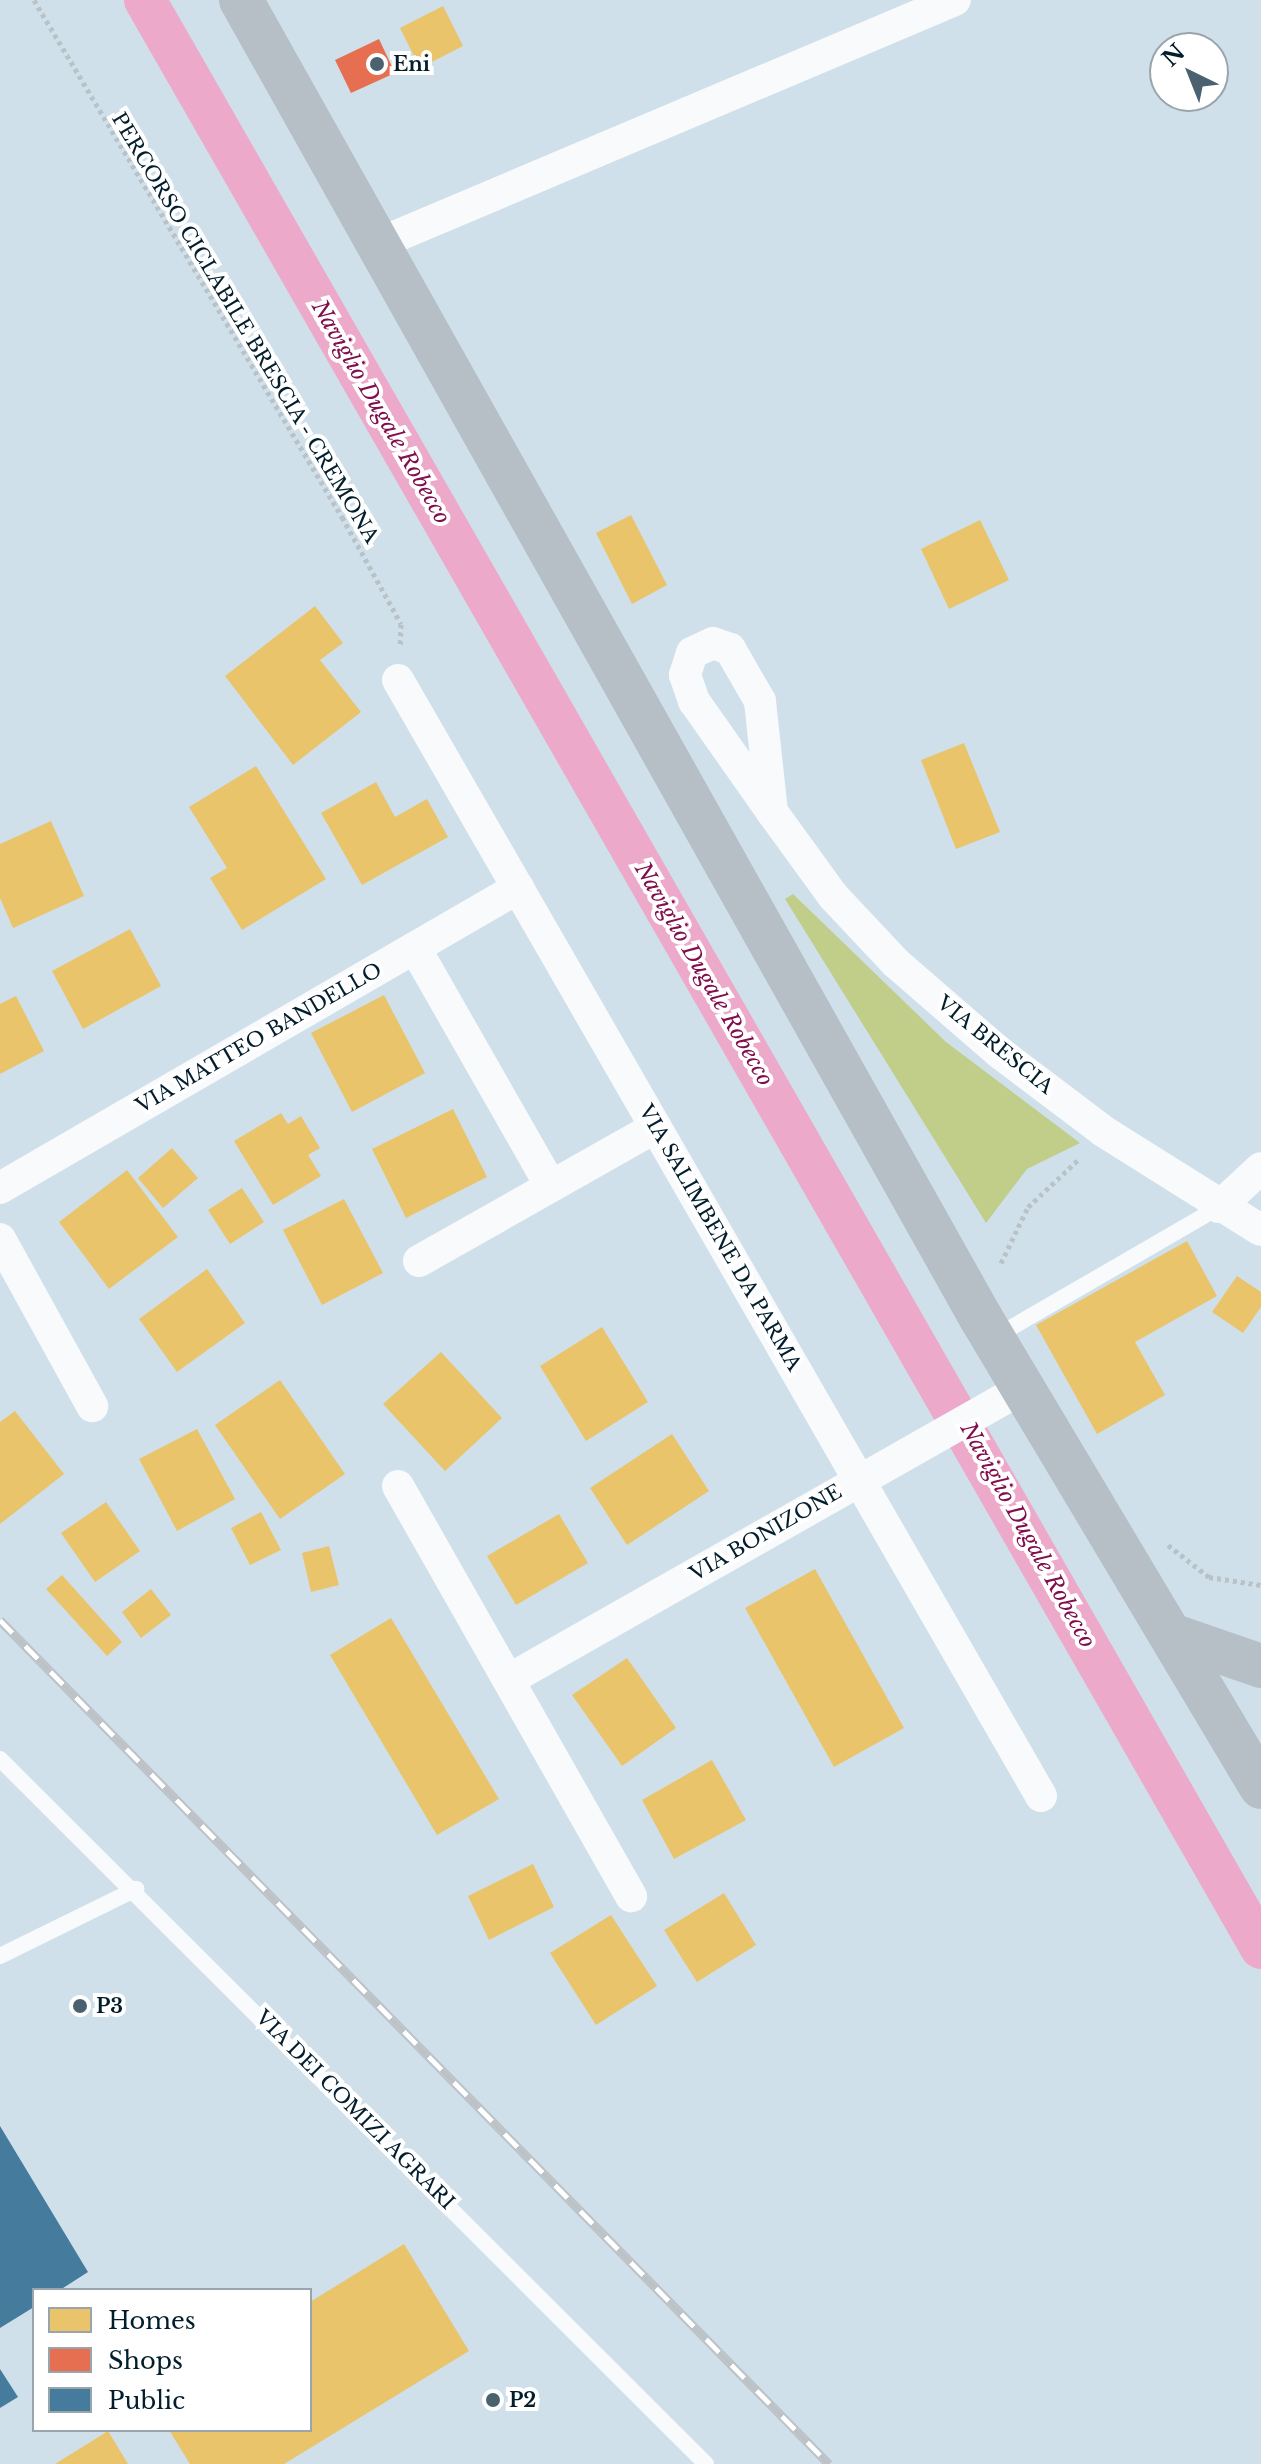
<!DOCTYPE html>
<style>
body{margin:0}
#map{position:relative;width:1261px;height:2464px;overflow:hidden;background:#cfe0eb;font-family:"Libre Baskerville",serif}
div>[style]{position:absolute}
.green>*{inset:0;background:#c0ce89}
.homes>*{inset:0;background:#e9c46a}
.shops>*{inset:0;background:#e76f51}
.public>*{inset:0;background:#457b9d}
.canal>*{height:42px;margin:-21px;padding:0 21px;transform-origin:21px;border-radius:21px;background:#eca9ca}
.path>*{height:5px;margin-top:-2.5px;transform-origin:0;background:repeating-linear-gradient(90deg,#b9c2c7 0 4px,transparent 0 8px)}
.service>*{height:16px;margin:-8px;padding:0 8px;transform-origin:8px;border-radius:8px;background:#f8fafc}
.minor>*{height:32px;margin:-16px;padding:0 16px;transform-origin:16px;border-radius:16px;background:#f8fafc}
.primary>*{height:44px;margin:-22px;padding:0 22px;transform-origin:22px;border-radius:22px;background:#b6bec6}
.rail>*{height:9px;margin-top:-4.5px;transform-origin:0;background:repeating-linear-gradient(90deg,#fff 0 18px,#bcc2c6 0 36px);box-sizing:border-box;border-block:2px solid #bcc2c6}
.dots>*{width:22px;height:22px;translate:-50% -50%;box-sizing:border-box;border:4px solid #fff;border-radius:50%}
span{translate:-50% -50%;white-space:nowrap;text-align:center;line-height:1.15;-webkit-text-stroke:8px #fff;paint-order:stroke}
.poi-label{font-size:20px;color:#021e2c;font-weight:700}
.left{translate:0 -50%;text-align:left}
.street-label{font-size:20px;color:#021e2c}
.water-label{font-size:22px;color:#810e4d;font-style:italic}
.legend{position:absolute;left:32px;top:2288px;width:280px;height:144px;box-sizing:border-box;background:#fff;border:2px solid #9aa5ab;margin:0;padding:10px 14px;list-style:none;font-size:24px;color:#021e2c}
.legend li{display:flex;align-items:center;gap:16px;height:40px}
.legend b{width:40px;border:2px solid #9aa5ab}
.north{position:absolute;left:1149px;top:32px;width:80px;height:80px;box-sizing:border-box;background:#fff;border:2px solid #9aa5ab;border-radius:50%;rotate:317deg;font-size:22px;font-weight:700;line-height:32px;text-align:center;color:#021e2c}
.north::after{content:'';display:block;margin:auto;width:28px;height:36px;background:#4a626f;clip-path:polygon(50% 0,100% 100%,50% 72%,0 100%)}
</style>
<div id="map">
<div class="green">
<div style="clip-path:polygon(793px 894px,946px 1042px,1080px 1143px,1027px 1169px,986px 1223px,785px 899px)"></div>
</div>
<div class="homes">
<div style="clip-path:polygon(443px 6px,463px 46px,420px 68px,400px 28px)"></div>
<div style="clip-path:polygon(631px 515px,667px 585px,632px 604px,596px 533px)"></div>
<div style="clip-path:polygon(980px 520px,1009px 580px,949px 609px,921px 549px)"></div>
<div style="clip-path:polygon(315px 606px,343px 643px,320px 660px,361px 712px,293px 765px,225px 676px)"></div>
<div style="clip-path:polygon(964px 743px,1000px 832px,956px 849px,921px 760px)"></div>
<div style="clip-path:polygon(256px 766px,326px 879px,242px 930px,210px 878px,227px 868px,189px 807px)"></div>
<div style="clip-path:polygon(376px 782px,395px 817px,427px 799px,448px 837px,362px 885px,321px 813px)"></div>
<div style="clip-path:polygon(51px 821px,84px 896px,13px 928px,0 898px,0 844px)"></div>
<div style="clip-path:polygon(130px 929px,161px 986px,83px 1029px,52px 971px)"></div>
<div style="clip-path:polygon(384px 995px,425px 1073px,352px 1112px,311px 1033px)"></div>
<div style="clip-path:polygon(16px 996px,44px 1051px,0 1074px,0 1004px)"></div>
<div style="clip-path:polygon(453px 1109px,487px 1177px,406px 1218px,372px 1149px)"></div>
<div style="clip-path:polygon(281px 1113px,288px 1124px,301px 1116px,320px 1148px,308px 1155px,321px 1176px,273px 1205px,234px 1141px)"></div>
<div style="clip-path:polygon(172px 1148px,198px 1178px,163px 1208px,138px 1178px)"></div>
<div style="clip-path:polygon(127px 1170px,178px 1237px,109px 1289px,59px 1222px)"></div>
<div style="clip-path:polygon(242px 1188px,264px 1222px,230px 1244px,208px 1210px)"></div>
<div style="clip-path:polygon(344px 1199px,383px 1273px,322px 1305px,283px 1230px)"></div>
<div style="clip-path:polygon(1187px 1241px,1217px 1296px,1135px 1342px,1165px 1395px,1097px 1434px,1036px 1325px)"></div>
<div style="clip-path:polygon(207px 1269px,245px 1323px,177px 1372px,139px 1319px)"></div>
<div style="clip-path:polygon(1237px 1276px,1261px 1292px,1261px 1307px,1243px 1333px,1212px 1312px)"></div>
<div style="clip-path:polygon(602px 1327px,648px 1402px,586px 1441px,540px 1366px)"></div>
<div style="clip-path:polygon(441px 1352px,502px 1418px,445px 1471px,383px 1404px)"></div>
<div style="clip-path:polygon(280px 1380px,345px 1474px,280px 1519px,215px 1425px)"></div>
<div style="clip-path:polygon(15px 1411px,64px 1474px,0 1524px,0 1422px)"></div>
<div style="clip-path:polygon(197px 1429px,235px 1499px,177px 1531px,139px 1459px)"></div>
<div style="clip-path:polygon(672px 1434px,709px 1491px,627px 1545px,590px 1488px)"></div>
<div style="clip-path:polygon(106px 1502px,140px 1551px,95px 1582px,61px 1533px)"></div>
<div style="clip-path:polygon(261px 1512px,281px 1550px,250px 1565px,231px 1528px)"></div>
<div style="clip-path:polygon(559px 1514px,588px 1563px,516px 1605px,487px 1556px)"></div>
<div style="clip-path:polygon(329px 1546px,339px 1585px,311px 1592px,302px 1553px)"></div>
<div style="clip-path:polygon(815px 1569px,904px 1728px,834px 1767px,745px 1608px)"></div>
<div style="clip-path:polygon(62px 1575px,122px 1642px,107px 1656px,46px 1589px)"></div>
<div style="clip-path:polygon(151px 1589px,171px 1615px,141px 1638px,122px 1612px)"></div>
<div style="clip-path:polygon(391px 1618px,499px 1799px,437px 1835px,330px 1655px)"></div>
<div style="clip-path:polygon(627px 1658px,676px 1728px,622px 1766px,572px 1695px)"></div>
<div style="clip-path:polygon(712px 1760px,746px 1820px,674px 1859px,642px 1800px)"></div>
<div style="clip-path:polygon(533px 1864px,554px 1907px,489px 1940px,468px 1896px)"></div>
<div style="clip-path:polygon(724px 1893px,756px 1945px,697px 1982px,664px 1930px)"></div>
<div style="clip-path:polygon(611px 1915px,657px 1986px,596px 2025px,550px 1953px)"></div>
<div style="clip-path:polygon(404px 2244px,469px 2351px,284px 2464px,190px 2464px,169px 2430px,310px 2430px,310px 2302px)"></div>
<div style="clip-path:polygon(108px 2431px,128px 2464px,55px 2464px)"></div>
</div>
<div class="shops">
<div style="clip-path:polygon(379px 39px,395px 73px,351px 93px,335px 60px)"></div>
</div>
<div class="public">
<div style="clip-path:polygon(0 2126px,88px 2272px,60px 2290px,34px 2290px,34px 2307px,0 2328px)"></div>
<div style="clip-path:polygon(0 2369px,18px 2397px,0 2408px)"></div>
</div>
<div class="canal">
<div style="left:145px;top:0;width:2245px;rotate:60.19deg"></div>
</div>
<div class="path">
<div style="left:34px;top:0;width:602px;rotate:59.22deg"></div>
<div style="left:342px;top:517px;width:122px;rotate:61.1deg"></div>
<div style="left:401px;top:624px;width:23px;rotate:92deg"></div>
<div style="left:1001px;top:1263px;width:62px;rotate:-64.3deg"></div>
<div style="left:1028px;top:1207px;width:70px;rotate:-43.3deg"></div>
<div style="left:1168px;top:1545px;width:52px;rotate:38deg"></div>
<div style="left:1209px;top:1577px;width:53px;rotate:8.7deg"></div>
</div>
<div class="service">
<div style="left:995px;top:1337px;width:259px;rotate:-30.1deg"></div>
<div style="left:0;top:1759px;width:998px;rotate:44.96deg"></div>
<div style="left:0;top:1956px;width:152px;rotate:-26.2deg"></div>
</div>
<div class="minor">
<div style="left:380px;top:243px;width:624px;rotate:-22.91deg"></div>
<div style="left:398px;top:680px;width:1288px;rotate:60.05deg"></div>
<div style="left:772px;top:812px;width:112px;rotate:-96.2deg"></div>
<div style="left:760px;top:701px;width:60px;rotate:-120deg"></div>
<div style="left:730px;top:649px;width:18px;rotate:-161deg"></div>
<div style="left:713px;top:643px;width:23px;rotate:155deg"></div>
<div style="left:692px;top:653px;width:23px;rotate:108deg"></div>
<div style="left:685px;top:675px;width:28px;rotate:71deg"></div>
<div style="left:694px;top:701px;width:136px;rotate:54.9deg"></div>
<div style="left:772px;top:812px;width:104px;rotate:54deg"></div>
<div style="left:833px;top:896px;width:92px;rotate:46.8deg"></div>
<div style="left:896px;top:963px;width:138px;rotate:40.9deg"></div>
<div style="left:1000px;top:1053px;width:129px;rotate:37.1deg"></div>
<div style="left:1103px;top:1131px;width:186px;rotate:32.1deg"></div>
<div style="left:415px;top:948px;width:274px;rotate:60.3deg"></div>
<div style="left:0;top:1188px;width:599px;rotate:-30.08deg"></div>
<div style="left:1219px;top:1207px;width:57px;rotate:-42.9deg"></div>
<div style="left:0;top:1239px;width:191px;rotate:61.1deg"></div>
<div style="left:419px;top:1261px;width:272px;rotate:-29.5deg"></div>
<div style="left:398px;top:1486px;width:472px;rotate:60.4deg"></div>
<div style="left:510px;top:1679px;width:590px;rotate:-29.56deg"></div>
</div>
<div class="primary">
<div style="left:241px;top:0;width:1512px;rotate:60.69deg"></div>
<div style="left:981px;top:1318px;width:546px;rotate:59.16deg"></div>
<div style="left:1177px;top:1637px;width:89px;rotate:19deg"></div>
</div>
<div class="rail">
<div style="left:0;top:1620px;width:1183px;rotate:45.51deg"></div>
</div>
<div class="dots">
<div style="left:377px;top:64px;background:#4a626f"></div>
<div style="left:80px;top:2006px;background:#4a626f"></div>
<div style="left:493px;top:2400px;background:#4a626f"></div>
</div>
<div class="poi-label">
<span class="left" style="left:393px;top:64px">Eni</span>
<span class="left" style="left:96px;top:2006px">P3</span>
<span class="left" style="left:509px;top:2400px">P2</span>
</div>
<div class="street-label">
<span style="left:245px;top:328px;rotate:59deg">PERCORSO CICLABILE BRESCIA - CREMONA</span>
<span style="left:259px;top:1038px;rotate:-30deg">VIA MATTEO BANDELLO</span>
<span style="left:995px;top:1045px;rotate:39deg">VIA BRESCIA</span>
<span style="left:720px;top:1238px;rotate:60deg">VIA SALIMBENE DA PARMA</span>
<span style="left:766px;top:1533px;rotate:-30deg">VIA BONIZONE</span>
<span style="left:355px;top:2110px;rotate:45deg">VIA DEI COMIZI AGRARI</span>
</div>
<div class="water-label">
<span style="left:381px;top:412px;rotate:60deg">Naviglio Dugale Robecco</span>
<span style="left:704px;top:974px;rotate:60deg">Naviglio Dugale Robecco</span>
<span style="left:1028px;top:1535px;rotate:61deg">Naviglio Dugale Robecco</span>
</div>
<ul class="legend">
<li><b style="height:22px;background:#e9c46a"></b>Homes</li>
<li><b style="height:22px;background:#e76f51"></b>Shops</li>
<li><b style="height:22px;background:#457b9d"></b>Public</li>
</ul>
<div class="north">N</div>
</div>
